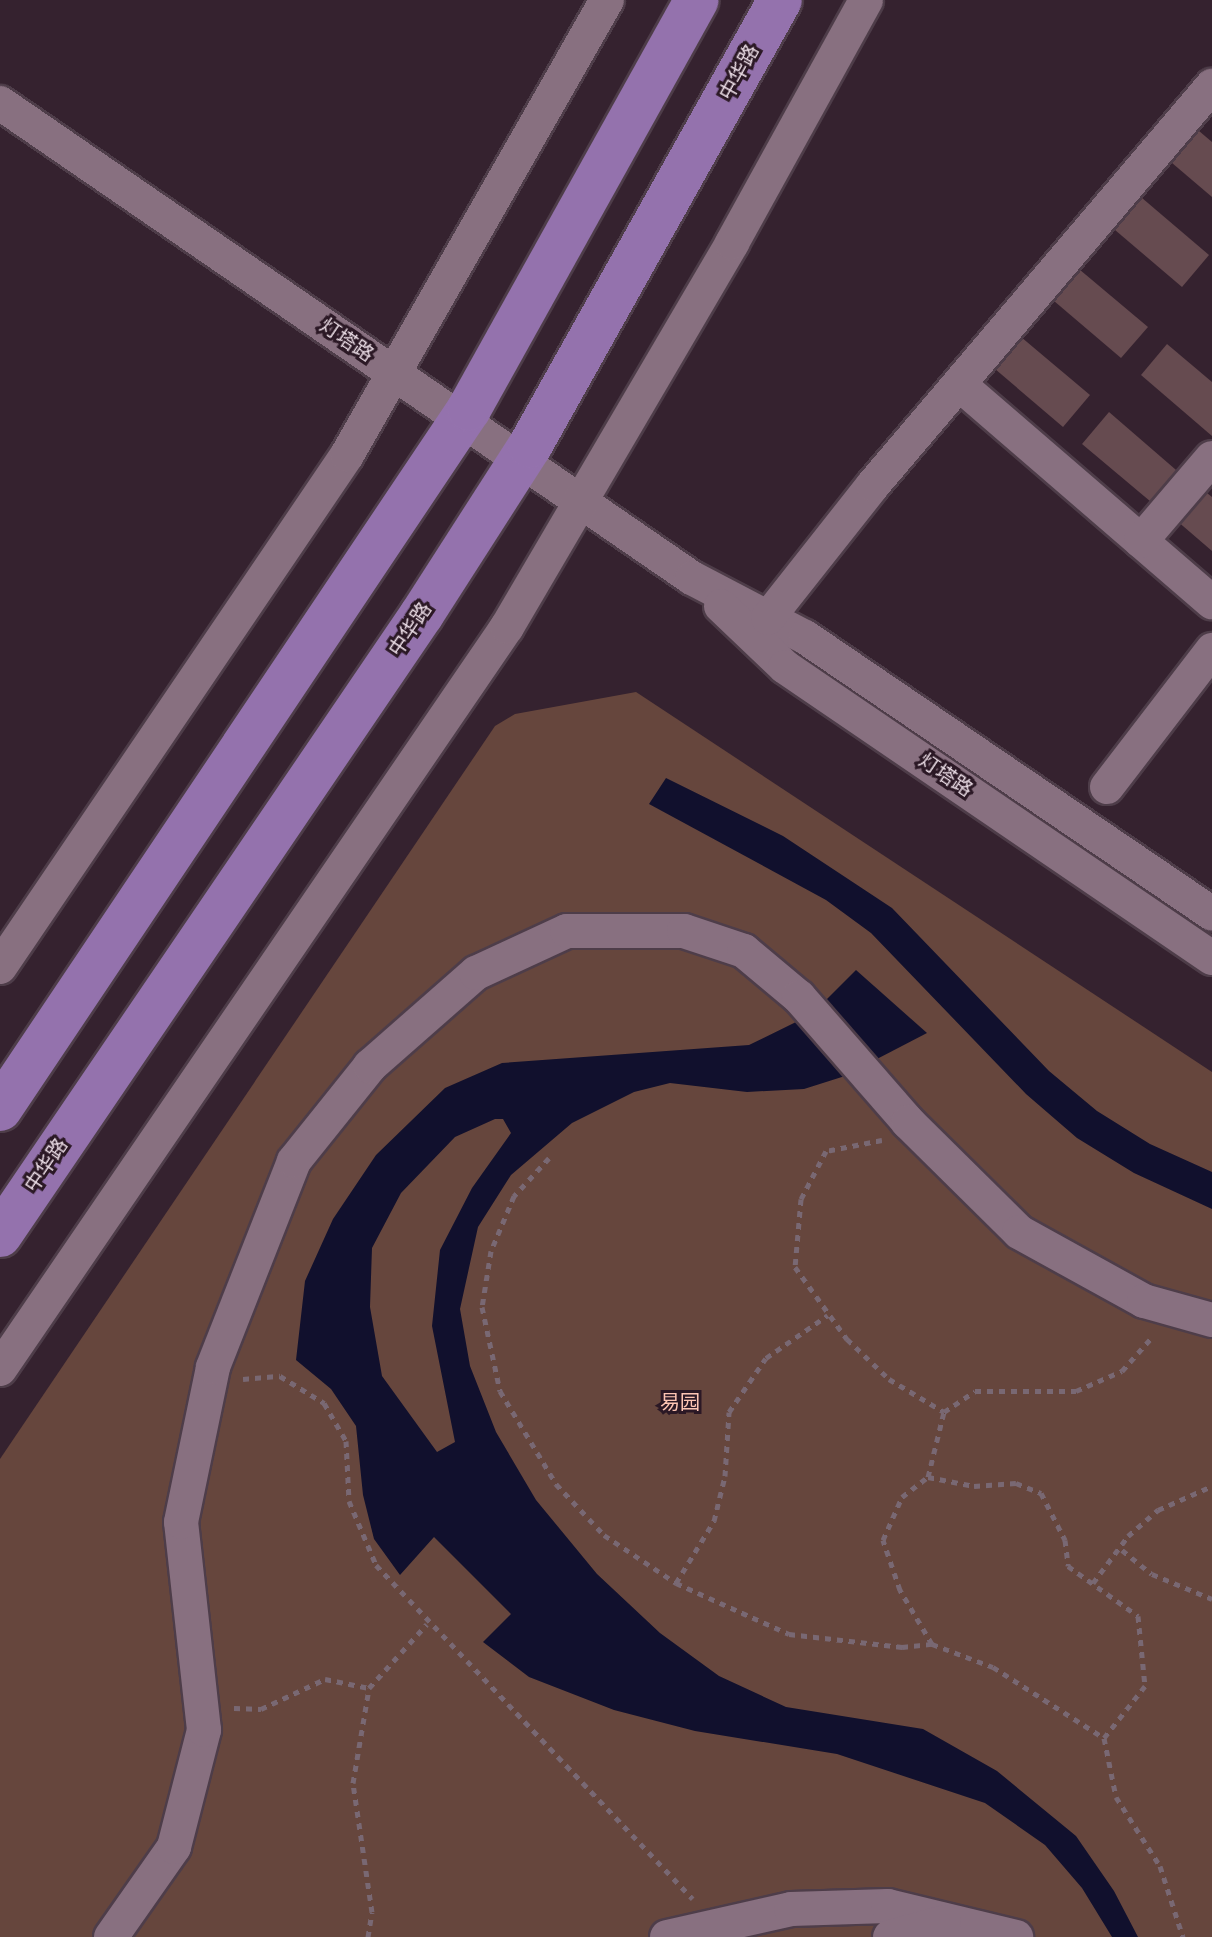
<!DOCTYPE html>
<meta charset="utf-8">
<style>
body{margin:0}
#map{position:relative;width:1212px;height:1937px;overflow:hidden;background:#35222f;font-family:"Varela Round","Noto Sans SC",sans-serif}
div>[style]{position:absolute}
.green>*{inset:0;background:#66463d}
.water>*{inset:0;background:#11102d}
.building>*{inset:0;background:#664b50}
.path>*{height:5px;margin-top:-2.5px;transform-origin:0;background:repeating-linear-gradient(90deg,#796873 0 6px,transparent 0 12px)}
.roads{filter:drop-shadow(2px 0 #4e3d49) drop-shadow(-2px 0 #4e3d49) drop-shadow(0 2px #4e3d49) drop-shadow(0 -2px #4e3d49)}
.minor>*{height:34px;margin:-17px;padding:0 17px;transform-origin:17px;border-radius:17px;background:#887080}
.highway>*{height:44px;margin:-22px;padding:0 22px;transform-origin:22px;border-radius:22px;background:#9472ad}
span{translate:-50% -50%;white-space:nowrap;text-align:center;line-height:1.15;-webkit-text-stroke:6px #2b1825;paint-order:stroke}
.street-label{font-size:20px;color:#ebdde6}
.park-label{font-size:20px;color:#fdc4b3}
</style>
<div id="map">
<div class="green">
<div style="clip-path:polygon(636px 692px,1212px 1072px,1212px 1937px,0 1937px,0 1459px,495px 726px,515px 714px)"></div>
</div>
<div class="water">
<div style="clip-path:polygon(666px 778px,783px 836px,892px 908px,1049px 1071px,1097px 1111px,1150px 1144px,1212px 1172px,1212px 1209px,1134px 1173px,1077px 1138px,1026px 1094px,871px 933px,826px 900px,649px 804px)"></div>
<div style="clip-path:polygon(856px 970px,927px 1033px,875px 1060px,823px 1003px)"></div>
<div style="clip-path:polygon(evenodd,796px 1022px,845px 1076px,804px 1089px,747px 1092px,670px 1083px,634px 1092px,572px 1123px,511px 1175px,478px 1227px,460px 1309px,470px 1366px,496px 1432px,536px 1500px,597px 1574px,660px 1633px,719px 1676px,786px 1707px,923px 1729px,997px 1771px,1076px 1836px,1114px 1891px,1138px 1937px,1112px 1937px,1082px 1888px,1045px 1845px,985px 1803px,837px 1754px,695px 1731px,614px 1710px,529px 1677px,483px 1642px,511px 1614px,434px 1537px,400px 1575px,374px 1539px,363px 1495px,356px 1426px,331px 1389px,296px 1360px,305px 1281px,333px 1219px,376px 1155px,445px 1088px,502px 1063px,749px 1045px,796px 1022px,495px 1119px,503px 1119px,511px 1133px,472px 1188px,440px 1250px,432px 1326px,455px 1442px,437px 1452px,382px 1376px,370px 1307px,372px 1248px,401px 1193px,455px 1137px,495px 1119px)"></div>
</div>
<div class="building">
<div style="clip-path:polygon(1192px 125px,1212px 142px,1212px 197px,1165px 157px)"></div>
<div style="clip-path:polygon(1135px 192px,1209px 255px,1182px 287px,1108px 224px)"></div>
<div style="clip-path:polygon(1073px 264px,1148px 327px,1121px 358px,1047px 295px)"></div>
<div style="clip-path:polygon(1015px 332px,1090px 395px,1063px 427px,988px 363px)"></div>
<div style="clip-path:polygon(1167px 344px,1212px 382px,1212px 436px,1141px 375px)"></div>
<div style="clip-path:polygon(1109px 412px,1183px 476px,1157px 507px,1082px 444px)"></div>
<div style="clip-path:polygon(1202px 489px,1212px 497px,1212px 551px,1176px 520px)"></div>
</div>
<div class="path">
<div style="left:882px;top:1140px;width:57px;rotate:168.9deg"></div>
<div style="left:826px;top:1151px;width:54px;rotate:117.5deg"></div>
<div style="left:801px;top:1199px;width:68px;rotate:95deg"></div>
<div style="left:795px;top:1267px;width:89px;rotate:54.2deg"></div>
<div style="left:847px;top:1339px;width:58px;rotate:43.6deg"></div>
<div style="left:889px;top:1379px;width:64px;rotate:31deg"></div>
<div style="left:944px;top:1412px;width:37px;rotate:-34deg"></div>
<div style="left:975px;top:1391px;width:101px"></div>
<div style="left:1076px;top:1391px;width:50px;rotate:-23.5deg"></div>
<div style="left:1122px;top:1371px;width:47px;rotate:-48.5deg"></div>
<div style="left:549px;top:1158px;width:52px;rotate:132.6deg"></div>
<div style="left:514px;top:1196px;width:60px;rotate:112.7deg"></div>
<div style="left:491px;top:1251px;width:57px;rotate:99.1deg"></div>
<div style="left:482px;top:1307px;width:86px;rotate:77.9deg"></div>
<div style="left:500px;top:1391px;width:109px;rotate:58.9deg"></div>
<div style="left:556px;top:1484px;width:70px;rotate:46.7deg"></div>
<div style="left:604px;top:1535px;width:87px;rotate:33.7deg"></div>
<div style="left:676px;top:1583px;width:124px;rotate:24.3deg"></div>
<div style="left:789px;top:1634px;width:114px;rotate:6.6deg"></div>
<div style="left:902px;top:1647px;width:30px;rotate:-6deg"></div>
<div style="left:932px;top:1644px;width:65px;rotate:20.7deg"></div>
<div style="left:993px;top:1667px;width:132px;rotate:32.6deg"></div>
<div style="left:1104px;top:1738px;width:60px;rotate:78.5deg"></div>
<div style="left:1116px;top:1797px;width:82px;rotate:57.5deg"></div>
<div style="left:1160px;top:1866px;width:75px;rotate:72.1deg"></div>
<div style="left:243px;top:1379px;width:37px;rotate:-5deg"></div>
<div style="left:280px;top:1376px;width:52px;rotate:31.5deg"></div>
<div style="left:324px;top:1403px;width:44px;rotate:59.9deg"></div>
<div style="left:346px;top:1441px;width:60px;rotate:87.1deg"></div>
<div style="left:349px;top:1501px;width:69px;rotate:67.1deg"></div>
<div style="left:376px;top:1565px;width:460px;rotate:46.5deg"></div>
<div style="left:928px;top:1477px;width:47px;rotate:11.1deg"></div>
<div style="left:974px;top:1486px;width:42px;rotate:-4.1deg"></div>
<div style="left:1016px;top:1483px;width:27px;rotate:22deg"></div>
<div style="left:1041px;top:1493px;width:53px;rotate:62.9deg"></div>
<div style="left:1065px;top:1540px;width:26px;rotate:83deg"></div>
<div style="left:1068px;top:1566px;width:86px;rotate:35.5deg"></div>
<div style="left:1138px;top:1616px;width:70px;rotate:84.3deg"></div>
<div style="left:1145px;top:1686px;width:66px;rotate:128.3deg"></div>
<div style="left:1122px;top:1550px;width:38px;rotate:39deg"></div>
<div style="left:1152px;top:1574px;width:65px;rotate:22.6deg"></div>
<div style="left:676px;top:1583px;width:73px;rotate:-58.5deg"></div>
<div style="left:714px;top:1521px;width:46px;rotate:-76.3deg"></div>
<div style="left:725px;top:1476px;width:64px;rotate:-86.4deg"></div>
<div style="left:729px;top:1412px;width:65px;rotate:-55.6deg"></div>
<div style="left:766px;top:1358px;width:75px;rotate:-34.7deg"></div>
<div style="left:1093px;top:1583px;width:59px;rotate:-53.3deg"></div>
<div style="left:1128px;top:1536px;width:40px;rotate:-41deg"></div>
<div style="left:1158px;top:1510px;width:59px;rotate:-24deg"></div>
<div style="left:932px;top:1644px;width:63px;rotate:-120.7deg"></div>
<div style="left:900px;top:1590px;width:53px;rotate:-108.8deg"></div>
<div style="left:883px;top:1540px;width:47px;rotate:-66.2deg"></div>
<div style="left:902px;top:1497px;width:33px;rotate:-38deg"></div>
<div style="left:928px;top:1477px;width:67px;rotate:-76.2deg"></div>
<div style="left:234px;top:1708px;width:27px;rotate:2deg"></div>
<div style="left:261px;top:1709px;width:71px;rotate:-25.1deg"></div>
<div style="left:325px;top:1679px;width:45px;rotate:11.6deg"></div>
<div style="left:368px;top:1937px;width:25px;rotate:-81deg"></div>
<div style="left:372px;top:1912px;width:130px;rotate:-98.4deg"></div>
<div style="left:353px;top:1783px;width:96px;rotate:-80.4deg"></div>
<div style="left:369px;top:1688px;width:86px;rotate:-47.8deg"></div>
</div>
<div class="roads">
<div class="minor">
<div style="left:0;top:103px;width:839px;rotate:34.47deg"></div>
<div style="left:692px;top:578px;width:127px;rotate:27.6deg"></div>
<div style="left:805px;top:637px;width:492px;rotate:34.2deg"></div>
<div style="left:959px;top:384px;width:334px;rotate:40.8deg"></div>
<div style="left:1141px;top:541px;width:109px;rotate:-49.5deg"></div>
<div style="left:721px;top:606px;width:88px;rotate:43.6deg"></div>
<div style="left:785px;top:667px;width:517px;rotate:34.27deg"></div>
<div style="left:768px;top:618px;width:169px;rotate:-51.7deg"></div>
<div style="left:873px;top:485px;width:524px;rotate:-49.65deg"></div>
<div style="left:1107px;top:787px;width:173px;rotate:-52.5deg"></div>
<div style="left:0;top:967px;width:619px;rotate:-55.87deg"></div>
<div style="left:347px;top:455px;width:524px;rotate:-60.26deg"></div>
<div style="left:0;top:1369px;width:899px;rotate:-55.66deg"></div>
<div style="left:507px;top:627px;width:445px;rotate:-59.6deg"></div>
<div style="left:732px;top:243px;width:277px;rotate:-61.1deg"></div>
<div style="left:111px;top:1937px;width:110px;rotate:-55deg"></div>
<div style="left:174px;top:1847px;width:121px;rotate:-75.6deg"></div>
<div style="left:204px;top:1730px;width:209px;rotate:-96.3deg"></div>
<div style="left:181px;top:1522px;width:158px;rotate:-78.3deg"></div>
<div style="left:213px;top:1367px;width:221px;rotate:-68.5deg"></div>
<div style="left:294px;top:1161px;width:122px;rotate:-51.3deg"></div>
<div style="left:370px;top:1066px;width:141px;rotate:-41.3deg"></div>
<div style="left:476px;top:973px;width:100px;rotate:-24.8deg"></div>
<div style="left:567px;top:931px;width:117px"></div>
<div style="left:684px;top:931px;width:63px;rotate:18.4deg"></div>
<div style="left:744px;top:951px;width:72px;rotate:39.9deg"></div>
<div style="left:799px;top:997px;width:166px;rotate:48.9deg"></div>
<div style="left:908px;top:1122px;width:156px;rotate:44.7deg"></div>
<div style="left:1019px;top:1232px;width:143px;rotate:28.9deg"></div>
<div style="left:1144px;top:1301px;width:71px;rotate:15.6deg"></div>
<div style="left:667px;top:1937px;width:127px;rotate:-12.7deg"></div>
<div style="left:791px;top:1909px;width:97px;rotate:-1.8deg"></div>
<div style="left:888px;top:1906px;width:132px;rotate:13.6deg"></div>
<div style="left:890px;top:1937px;width:56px;rotate:-15.5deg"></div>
</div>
<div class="highway">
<div style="left:0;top:1109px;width:843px;rotate:-56.18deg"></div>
<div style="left:469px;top:409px;width:468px;rotate:-60.9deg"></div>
<div style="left:0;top:1235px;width:751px;rotate:-55.8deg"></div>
<div style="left:422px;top:614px;width:200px;rotate:-57.3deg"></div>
<div style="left:530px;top:446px;width:511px;rotate:-60.73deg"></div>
</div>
</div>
<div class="street-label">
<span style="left:740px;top:73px;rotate:-61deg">中华路</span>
<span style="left:346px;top:341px;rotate:34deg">灯塔路</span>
<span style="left:411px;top:630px;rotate:-56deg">中华路</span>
<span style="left:945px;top:776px;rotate:34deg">灯塔路</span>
<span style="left:47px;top:1166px;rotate:-56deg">中华路</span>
</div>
<div class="park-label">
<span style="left:680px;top:1403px">易园</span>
</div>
</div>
